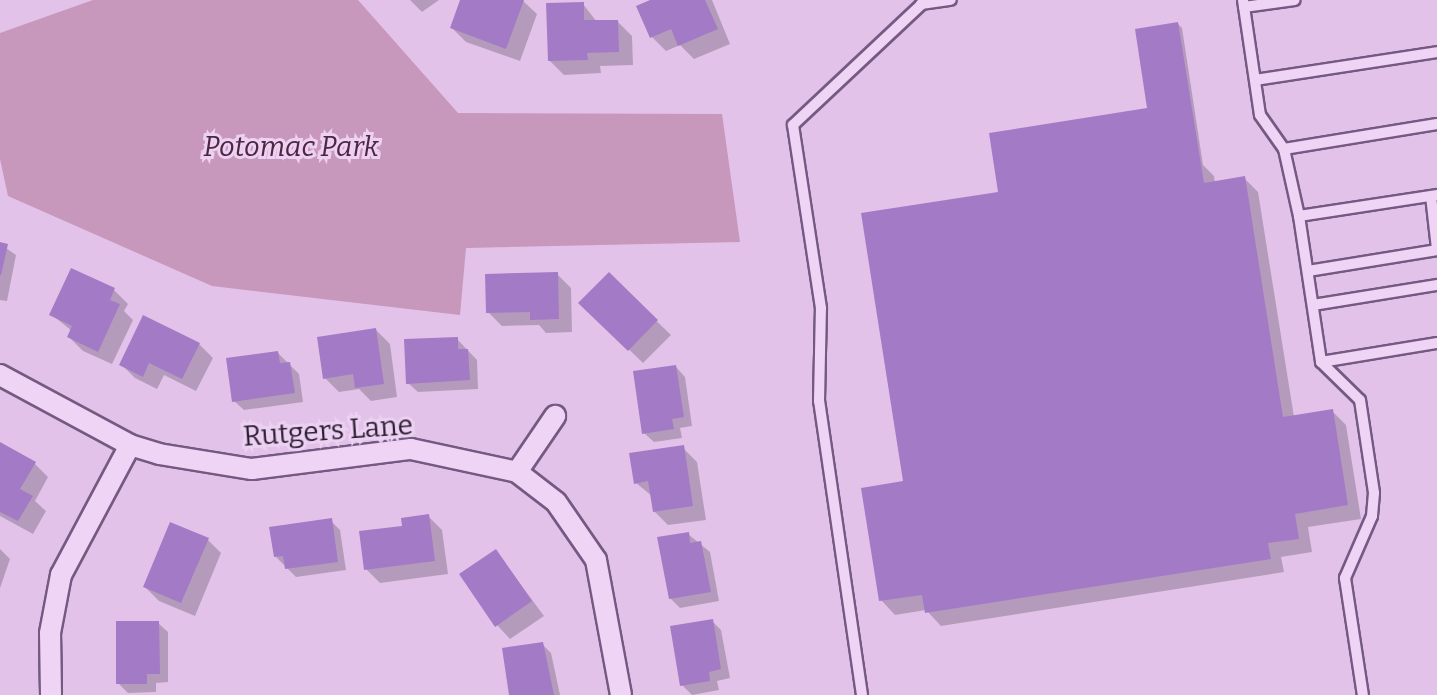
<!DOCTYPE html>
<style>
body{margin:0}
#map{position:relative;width:1437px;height:695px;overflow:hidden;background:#e3c2ea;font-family:Bitter,serif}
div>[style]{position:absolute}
.green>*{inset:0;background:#c797bc}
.shadow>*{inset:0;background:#0003}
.building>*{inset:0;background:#a37ac5}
.roads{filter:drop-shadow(2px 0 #745a82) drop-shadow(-2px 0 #745a82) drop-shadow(0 2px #745a82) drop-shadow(0 -2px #745a82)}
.service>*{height:10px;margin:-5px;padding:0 5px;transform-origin:5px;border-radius:5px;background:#f0d4f6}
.minor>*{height:20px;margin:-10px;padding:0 10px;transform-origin:10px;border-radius:10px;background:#f0d4f6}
span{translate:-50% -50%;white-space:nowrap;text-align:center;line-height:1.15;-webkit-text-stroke:6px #edd1f2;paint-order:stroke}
.park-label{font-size:28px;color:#4e263f;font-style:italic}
.street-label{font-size:28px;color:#2b1e33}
</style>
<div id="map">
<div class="green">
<div style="clip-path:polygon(93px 0,358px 0,458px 113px,722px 114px,740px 242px,466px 248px,460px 315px,212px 286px,8px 196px,0 159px,0 33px)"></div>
</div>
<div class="shadow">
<div style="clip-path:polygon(410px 0,439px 0,422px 12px)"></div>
<div style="clip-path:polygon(463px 0,522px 0,537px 14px,520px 61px,466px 42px,452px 28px)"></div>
<div style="clip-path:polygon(655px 0,712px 0,730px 44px,694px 59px,680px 45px,666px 51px,652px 37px,639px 7px)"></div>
<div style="clip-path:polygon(583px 4px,597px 22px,618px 22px,632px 36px,633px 65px,600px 66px,601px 73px,564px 75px,550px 61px)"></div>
<div style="clip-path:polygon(1178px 24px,1182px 28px,1203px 165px,1214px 176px,1215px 183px,1244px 178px,1258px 192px,1294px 417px,1332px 411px,1346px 425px,1361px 519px,1308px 527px,1312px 552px,1281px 557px,1284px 572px,941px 626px,926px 610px,895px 615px,881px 600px,906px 483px,1001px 193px,1150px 110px)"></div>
<div style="clip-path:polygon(0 244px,16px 255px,7px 301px,0 300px)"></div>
<div style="clip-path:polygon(557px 274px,571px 288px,572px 332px,546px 333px,539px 325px,502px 326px,488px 312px)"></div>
<div style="clip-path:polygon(609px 275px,671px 335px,643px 363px,581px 303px)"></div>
<div style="clip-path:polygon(114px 290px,128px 304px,124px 311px,133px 320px,112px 364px,83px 351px,69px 337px,72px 331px,52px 315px)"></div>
<div style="clip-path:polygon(376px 330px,390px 344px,397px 397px,371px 401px,359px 389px,339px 392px,325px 378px)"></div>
<div style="clip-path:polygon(457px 339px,477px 360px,478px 389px,418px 392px,408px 383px)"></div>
<div style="clip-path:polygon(199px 344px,213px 358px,196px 391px,164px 375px,157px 389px,135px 378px,121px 364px)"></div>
<div style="clip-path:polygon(278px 353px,299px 374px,303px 402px,244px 410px,234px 401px)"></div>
<div style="clip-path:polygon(676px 367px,685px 377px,692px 426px,680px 428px,682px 438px,654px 442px,644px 433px)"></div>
<div style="clip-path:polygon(0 445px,34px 463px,48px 477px,35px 501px,46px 511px,33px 534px,0 516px)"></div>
<div style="clip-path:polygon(683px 448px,697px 462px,706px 520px,668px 525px,654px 511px,652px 496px,636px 483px)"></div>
<div style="clip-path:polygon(428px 516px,442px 530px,448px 574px,380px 583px,366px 569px,404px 528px)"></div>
<div style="clip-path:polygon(331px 521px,340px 530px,346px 570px,296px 577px,276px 557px)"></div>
<div style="clip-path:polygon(688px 534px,710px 552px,719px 601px,680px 608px,670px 598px)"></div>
<div style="clip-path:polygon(207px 539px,221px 553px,195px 616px,159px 601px,145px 587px)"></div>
<div style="clip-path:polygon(0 549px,10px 559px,0 588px)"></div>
<div style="clip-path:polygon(496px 551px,544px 616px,510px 639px,497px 625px)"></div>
<div style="clip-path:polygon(712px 621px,721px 630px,730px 678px,717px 681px,719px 690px,692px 695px,682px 685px)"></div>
<div style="clip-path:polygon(158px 623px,168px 632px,168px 682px,156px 683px,156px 692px,128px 693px,118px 683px)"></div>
<div style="clip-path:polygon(542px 644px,551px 653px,560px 695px,511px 695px)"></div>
</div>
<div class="building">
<div style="clip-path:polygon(460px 0,524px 0,506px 49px,450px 28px)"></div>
<div style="clip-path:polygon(650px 0,705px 0,718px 29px,678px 46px,671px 29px,650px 38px,636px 6px)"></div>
<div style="clip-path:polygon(584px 2px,584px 20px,618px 20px,619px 52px,587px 53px,588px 60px,548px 61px,546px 3px)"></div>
<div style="clip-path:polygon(1178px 22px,1204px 183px,1245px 176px,1283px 417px,1333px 409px,1348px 505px,1295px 514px,1299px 539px,1268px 543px,1271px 559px,925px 613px,922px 595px,879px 601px,861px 488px,903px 481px,861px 213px,998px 192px,989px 133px,1147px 108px,1135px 29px)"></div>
<div style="clip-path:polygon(0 242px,8px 244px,1px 275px,0 275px)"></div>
<div style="clip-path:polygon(71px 268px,115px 288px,110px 300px,120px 304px,98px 352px,67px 337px,72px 326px,49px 315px)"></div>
<div style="clip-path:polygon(558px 272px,559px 319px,530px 320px,530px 312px,486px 313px,485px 274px)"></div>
<div style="clip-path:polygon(609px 272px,658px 320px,628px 351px,578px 303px)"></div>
<div style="clip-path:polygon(143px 315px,200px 343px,182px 379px,149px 363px,143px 377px,119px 365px)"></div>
<div style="clip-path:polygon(376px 328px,384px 384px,355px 388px,353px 374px,323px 379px,317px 337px)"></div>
<div style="clip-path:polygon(458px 337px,458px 349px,468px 349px,470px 380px,406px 384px,404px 339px)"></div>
<div style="clip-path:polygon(278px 351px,280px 363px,290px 362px,295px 393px,232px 402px,226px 358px)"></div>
<div style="clip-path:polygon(676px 365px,684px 417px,672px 419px,674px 429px,642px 434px,633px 371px)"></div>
<div style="clip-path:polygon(0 442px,36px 462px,20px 489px,33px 496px,18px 521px,0 512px)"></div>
<div style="clip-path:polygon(684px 445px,693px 506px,653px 512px,648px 481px,634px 484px,629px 453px)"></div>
<div style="clip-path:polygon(429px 514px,435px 561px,364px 570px,359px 531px,402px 526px,401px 518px)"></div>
<div style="clip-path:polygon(332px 518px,338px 562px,285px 569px,283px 556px,274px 557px,269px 527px)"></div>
<div style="clip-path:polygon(170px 522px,209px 538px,181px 603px,143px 587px)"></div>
<div style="clip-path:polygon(689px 532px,690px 543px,701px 541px,711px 592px,669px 599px,657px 537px)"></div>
<div style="clip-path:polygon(496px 549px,532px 601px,495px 627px,459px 574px)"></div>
<div style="clip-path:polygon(713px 619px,721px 669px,709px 672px,710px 681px,680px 686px,670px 626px)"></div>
<div style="clip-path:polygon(116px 621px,159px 621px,160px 674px,147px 674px,147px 684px,116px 684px)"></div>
<div style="clip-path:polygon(543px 642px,554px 695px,509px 695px,502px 648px)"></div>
</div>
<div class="roads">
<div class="service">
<div style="left:1243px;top:0;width:116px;rotate:81.6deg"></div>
<div style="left:1260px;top:115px;width:42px;rotate:54.8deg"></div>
<div style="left:1284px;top:149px;width:69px;rotate:77.4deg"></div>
<div style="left:1299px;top:216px;width:148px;rotate:81.4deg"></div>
<div style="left:1321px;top:362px;width:54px;rotate:44.3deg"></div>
<div style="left:1360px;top:400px;width:94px;rotate:81.4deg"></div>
<div style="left:1374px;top:493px;width:23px;rotate:95deg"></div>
<div style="left:1372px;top:516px;width:68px;rotate:113.5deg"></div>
<div style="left:1345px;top:578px;width:118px;rotate:81.3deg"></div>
<div style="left:921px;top:4px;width:30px;rotate:-8deg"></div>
<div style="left:1244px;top:7px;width:51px;rotate:-7.8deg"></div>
<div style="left:1255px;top:80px;width:184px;rotate:-8.7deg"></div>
<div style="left:1284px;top:149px;width:155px;rotate:-9.3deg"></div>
<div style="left:1431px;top:196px;width:53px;rotate:83.5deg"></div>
<div style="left:1299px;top:216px;width:140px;rotate:-8.7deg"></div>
<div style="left:1308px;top:271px;width:131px;rotate:-9.2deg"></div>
<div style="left:1313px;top:305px;width:126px;rotate:-9.2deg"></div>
<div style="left:1321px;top:362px;width:118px;rotate:-9.3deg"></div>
<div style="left:862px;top:695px;width:297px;rotate:-98.3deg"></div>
<div style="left:819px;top:401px;width:93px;rotate:-88.8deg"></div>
<div style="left:821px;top:308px;width:185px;rotate:-98.7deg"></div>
<div style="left:793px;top:125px;width:183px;rotate:-43.2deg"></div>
</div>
<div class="minor">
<div style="left:0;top:375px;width:148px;rotate:28.3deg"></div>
<div style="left:130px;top:445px;width:30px;rotate:17deg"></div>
<div style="left:159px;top:454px;width:94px;rotate:9.2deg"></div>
<div style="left:252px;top:469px;width:160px;rotate:-7.2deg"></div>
<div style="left:411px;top:449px;width:108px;rotate:12.2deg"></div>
<div style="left:517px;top:472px;width:49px;rotate:37.6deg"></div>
<div style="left:556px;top:502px;width:70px;rotate:55.4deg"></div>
<div style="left:596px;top:560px;width:137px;rotate:79.5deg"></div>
<div style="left:517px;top:472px;width:68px;rotate:-55.8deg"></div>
<div style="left:51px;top:695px;width:62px;rotate:-90.9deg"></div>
<div style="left:50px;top:633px;width:59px;rotate:-79.3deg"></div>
<div style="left:61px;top:575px;width:147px;rotate:-62deg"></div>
</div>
</div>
<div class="park-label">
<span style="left:291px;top:147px">Potomac Park</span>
</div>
<div class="street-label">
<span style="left:328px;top:431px;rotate:-4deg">Rutgers Lane</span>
</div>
</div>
